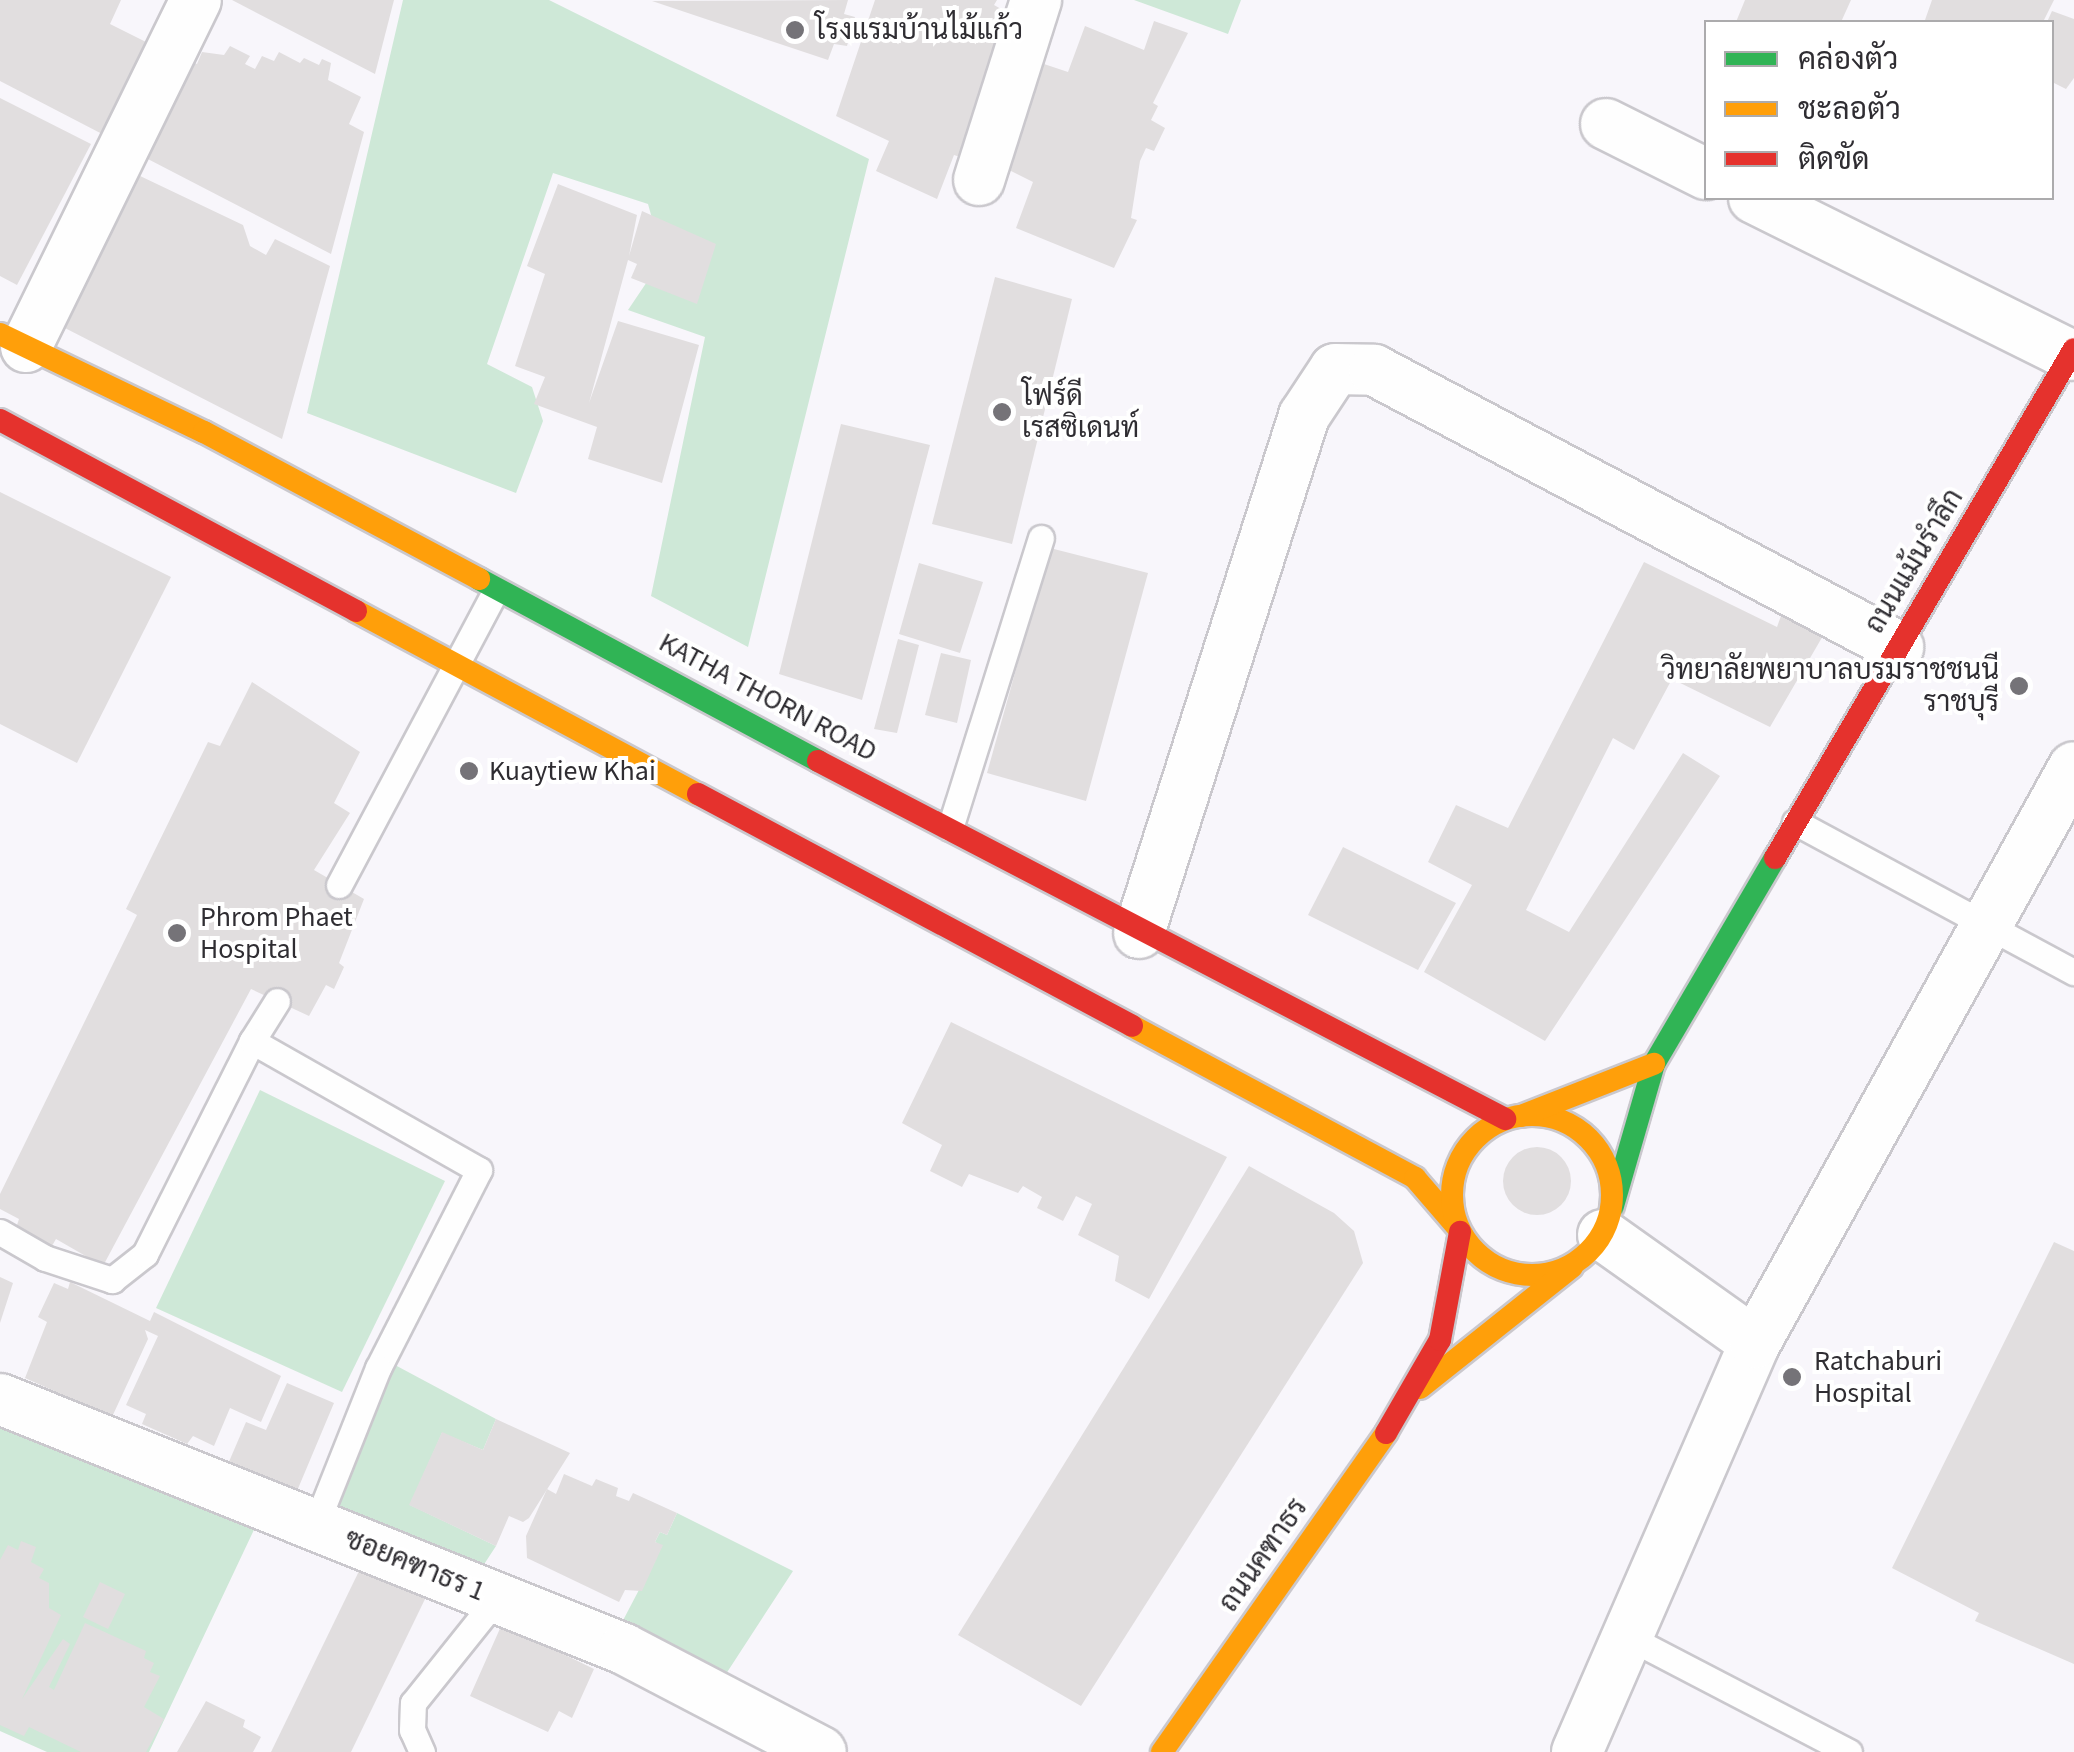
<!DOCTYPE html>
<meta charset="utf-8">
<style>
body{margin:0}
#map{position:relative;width:2074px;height:1752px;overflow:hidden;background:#f8f6fb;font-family:"Source Sans 3",Sarabun,sans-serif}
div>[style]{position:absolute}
.green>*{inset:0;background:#cee8d7}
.building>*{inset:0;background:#e1dedf}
.round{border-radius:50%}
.roads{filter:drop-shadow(2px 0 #cac8cd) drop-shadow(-2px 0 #cac8cd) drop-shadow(0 2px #cac8cd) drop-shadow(0 -2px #cac8cd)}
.lane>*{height:25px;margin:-12.5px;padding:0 12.5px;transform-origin:12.5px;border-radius:12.5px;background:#fefefe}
.street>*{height:50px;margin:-25px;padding:0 25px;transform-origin:25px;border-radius:25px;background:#fefefe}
.fast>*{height:22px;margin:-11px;padding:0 11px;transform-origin:11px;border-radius:11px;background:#30b455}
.slow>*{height:22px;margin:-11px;padding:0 11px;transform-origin:11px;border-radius:11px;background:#ff9f0a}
.slow>.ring{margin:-11px;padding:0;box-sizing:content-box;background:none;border:22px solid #ff9f0a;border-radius:50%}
.jam>*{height:22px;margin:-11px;padding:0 11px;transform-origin:11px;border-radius:11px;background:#e5322d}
.dots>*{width:28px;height:28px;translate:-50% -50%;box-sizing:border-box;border:5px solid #fff;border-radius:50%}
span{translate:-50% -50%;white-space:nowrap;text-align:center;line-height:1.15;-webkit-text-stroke:8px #fff;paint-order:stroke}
.poi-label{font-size:28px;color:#2f2d32}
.left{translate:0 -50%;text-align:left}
.right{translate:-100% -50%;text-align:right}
.street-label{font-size:28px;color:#2f2d32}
.legend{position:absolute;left:1704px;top:20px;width:350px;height:180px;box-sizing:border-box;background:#fff;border:2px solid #acabad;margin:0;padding:12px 18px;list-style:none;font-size:30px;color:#2f2d32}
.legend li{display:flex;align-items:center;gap:20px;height:50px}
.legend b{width:50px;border:2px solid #acabad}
</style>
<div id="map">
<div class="green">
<div style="clip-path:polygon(403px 0,549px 0,869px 159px,748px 647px,651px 596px,705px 337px,628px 310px,663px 258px,648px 204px,553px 173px,487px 364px,532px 387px,543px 421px,516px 493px,307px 413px)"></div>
<div style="clip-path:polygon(1134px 0,1241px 0,1228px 34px)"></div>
<div style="clip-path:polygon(260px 1090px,445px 1181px,342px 1392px,156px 1308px)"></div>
<div style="clip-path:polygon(395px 1365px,496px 1419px,483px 1450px,442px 1433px,410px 1505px,496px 1546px,479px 1572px,331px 1513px)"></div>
<div style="clip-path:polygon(0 1412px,123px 1478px,135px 1473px,188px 1489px,192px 1503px,229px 1519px,243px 1511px,260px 1517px,149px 1752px,47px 1752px,0 1731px)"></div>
<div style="clip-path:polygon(677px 1513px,793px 1571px,724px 1677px,619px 1628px,662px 1546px,655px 1542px,660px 1532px,667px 1535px)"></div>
</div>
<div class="building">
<div style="clip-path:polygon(0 0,121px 0,110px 24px,150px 44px,106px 136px,0 81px)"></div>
<div style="clip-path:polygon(232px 0,394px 0,375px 74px)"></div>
<div style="clip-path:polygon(848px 0,844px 14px,855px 17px,847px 46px,834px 44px,828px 60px,652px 1px)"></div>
<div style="clip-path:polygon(875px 0,997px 0,994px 5px,1010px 14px,960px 157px,954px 155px,937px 199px,876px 171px,889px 141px,836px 116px)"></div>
<div style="clip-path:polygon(1745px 0,1851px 0,1841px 22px,1736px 22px)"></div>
<div style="clip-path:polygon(1932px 0,2054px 0,2043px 22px,1932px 22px,1925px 20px)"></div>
<div style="clip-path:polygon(2052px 11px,2074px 19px,2074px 78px,2066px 89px,2052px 82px,2047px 22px)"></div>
<div style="clip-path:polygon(1154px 21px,1188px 33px,1153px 103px,1158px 106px,1151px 120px,1165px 128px,1154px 151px,1146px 148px,1140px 161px,1131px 218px,1137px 220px,1114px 268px,1016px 228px,1033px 182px,1005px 168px,1038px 62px,1068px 72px,1085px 26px,1144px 50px)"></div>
<div style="clip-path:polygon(230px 46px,250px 56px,245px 64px,255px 69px,262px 56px,274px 61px,279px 52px,300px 63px,304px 58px,319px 65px,322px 59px,331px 63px,328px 80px,361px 97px,349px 124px,364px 132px,331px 254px,144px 157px,186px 59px,197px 64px,202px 52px,224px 55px)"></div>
<div style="clip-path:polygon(0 98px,91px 144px,17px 285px,0 276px)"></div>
<div style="clip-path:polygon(138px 175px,243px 225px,250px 246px,266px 255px,275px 239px,330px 266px,282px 439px,61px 326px)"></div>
<div style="clip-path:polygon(558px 184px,637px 215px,629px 256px,642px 211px,716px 244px,697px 304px,631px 278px,637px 264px,628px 260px,589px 403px,618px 321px,699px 345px,662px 483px,588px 459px,597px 427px,534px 404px,545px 377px,515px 366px,545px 274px,527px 266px)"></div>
<div style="clip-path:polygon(995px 277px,1072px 299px,1012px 544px,932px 524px)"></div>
<div style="clip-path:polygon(841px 424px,930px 445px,862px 700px,779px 674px)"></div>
<div style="clip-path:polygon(0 492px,171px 577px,77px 763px,0 724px)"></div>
<div style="clip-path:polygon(1050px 548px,1148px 573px,1086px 801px,987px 773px)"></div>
<div style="clip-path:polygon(1644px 562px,1777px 627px,1782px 613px,1824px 634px,1770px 727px,1672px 679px,1634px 750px,1613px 738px,1526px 910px,1569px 932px,1683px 753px,1720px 776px,1545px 1041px,1424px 972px,1472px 885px,1428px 862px,1456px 805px,1508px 828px)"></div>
<div style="clip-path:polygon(919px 563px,983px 582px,960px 653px,899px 634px)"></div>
<div style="clip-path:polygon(898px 639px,919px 645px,897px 733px,874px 729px)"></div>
<div style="clip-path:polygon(941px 653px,971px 660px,957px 723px,925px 715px)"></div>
<div style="clip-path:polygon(252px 682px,360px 752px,334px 803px,350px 813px,314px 870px,364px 899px,339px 963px,344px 967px,334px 989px,326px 985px,309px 1016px,251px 989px,103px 1266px,56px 1239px,49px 1251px,14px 1234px,19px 1219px,0 1209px,0 1194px,137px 915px,126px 909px,208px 742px,220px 746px)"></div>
<div style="clip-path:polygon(1343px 847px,1456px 903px,1418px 970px,1308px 915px)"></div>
<div style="clip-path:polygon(951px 1022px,1227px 1157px,1149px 1299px,1115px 1281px,1119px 1256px,1078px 1235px,1092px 1204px,1076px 1196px,1063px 1221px,1037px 1208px,1042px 1197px,1023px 1186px,1018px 1193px,969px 1174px,962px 1187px,930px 1171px,942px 1145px,902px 1123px)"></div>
<div class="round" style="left:1503px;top:1147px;width:68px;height:68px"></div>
<div style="clip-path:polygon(1249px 1166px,1334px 1213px,1354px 1231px,1363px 1263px,1081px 1706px,958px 1635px)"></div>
<div style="clip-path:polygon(2054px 1242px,2074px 1251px,2074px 1664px,1975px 1621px,1979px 1613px,1892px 1568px)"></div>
<div style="clip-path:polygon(0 1277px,13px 1283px,0 1323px)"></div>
<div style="clip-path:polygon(70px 1282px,150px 1321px,154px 1312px,281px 1376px,261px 1422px,230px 1408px,214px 1446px,193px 1436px,187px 1444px,142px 1424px,146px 1414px,126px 1405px,158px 1336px,145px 1330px,148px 1339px,112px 1417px,25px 1378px,47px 1322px,38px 1317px,54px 1283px,68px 1289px)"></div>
<div style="clip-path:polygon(287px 1383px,334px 1403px,297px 1491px,228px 1464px,246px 1422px,266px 1430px)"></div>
<div style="clip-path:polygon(496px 1419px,570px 1453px,529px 1518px,523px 1522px,509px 1516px,496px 1546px,409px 1505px,442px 1432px,483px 1450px)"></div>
<div style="clip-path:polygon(564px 1474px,592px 1486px,596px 1479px,618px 1488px,616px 1496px,629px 1501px,633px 1493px,677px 1513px,667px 1535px,660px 1532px,655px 1542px,663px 1545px,642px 1591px,625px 1590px,619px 1602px,527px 1558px,526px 1536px,547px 1489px,556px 1494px)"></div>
<div style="clip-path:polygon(21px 1541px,36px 1547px,31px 1562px,44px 1569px,39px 1578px,49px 1583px,49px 1608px,61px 1615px,22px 1699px,63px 1639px,70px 1644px,49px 1687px,54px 1690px,85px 1623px,146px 1651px,144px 1658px,154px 1663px,150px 1672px,160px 1676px,144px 1707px,164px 1719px,146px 1752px,81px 1752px,29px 1727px,24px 1736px,0 1725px,0 1560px,8px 1545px,18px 1550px)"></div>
<div style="clip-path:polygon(360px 1569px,426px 1597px,351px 1752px,271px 1752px)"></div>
<div style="clip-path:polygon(100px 1582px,125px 1594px,108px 1629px,83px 1617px)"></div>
<div style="clip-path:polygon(502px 1624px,594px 1669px,572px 1718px,559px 1711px,548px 1732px,470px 1696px)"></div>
<div style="clip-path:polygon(206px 1701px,245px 1720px,243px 1727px,261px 1737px,253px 1752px,177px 1752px)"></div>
</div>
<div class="roads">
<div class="lane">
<div style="left:1795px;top:822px;width:317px;rotate:28.3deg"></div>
<div style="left:950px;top:828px;width:304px;rotate:-72.6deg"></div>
<div style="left:339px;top:885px;width:334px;rotate:-62deg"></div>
<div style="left:252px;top:1041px;width:47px;rotate:-58deg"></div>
<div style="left:0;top:1232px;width:52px;rotate:30deg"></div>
<div style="left:45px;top:1258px;width:71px;rotate:18.2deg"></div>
<div style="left:112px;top:1280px;width:42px;rotate:-38.2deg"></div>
<div style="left:145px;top:1254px;width:238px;rotate:-63.3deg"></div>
<div style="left:252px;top:1041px;width:261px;rotate:29.6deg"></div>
<div style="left:479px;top:1170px;width:222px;rotate:117deg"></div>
<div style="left:378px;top:1368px;width:168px;rotate:111.7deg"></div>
<div style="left:1630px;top:1638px;width:247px;rotate:27.5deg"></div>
<div style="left:422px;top:1752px;width:24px;rotate:-114deg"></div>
<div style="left:412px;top:1730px;width:27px;rotate:-88deg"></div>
<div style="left:413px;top:1703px;width:134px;rotate:-51.3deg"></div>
</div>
<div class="street">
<div style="left:1606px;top:124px;width:112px;rotate:26.6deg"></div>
<div style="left:979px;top:180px;width:189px;rotate:-72.4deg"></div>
<div style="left:1754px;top:198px;width:353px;rotate:26.4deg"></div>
<div style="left:26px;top:347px;width:386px;rotate:-63.9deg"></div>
<div style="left:1139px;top:933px;width:543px;rotate:-72.3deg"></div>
<div style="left:1304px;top:416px;width:56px;rotate:-56.6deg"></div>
<div style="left:1335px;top:369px;width:39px;rotate:1deg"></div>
<div style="left:1374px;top:370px;width:593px;rotate:27.86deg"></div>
<div style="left:1603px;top:1235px;width:186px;rotate:35.4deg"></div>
<div style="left:0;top:1399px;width:672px;rotate:21.83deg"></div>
<div style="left:624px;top:1649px;width:222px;rotate:27.6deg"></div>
<div style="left:1577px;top:1752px;width:446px;rotate:-66.5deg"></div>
<div style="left:1755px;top:1343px;width:658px;rotate:-61.02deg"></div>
</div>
<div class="fast">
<div style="left:479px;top:579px;width:385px;rotate:28.2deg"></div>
<div style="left:1613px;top:1206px;width:148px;rotate:-73.9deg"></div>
<div style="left:1654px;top:1064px;width:239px;rotate:-59.6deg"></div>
</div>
<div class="slow">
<div style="left:0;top:334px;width:226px;rotate:25.7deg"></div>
<div style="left:204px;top:432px;width:312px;rotate:28.1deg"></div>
<div style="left:356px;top:611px;width:388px;rotate:28.2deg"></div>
<div style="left:1132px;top:1026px;width:321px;rotate:28.2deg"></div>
<div style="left:1415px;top:1178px;width:66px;rotate:49.3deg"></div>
<div class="ring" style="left:1452px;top:1115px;width:138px;height:138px"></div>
<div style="left:1521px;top:1116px;width:143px;rotate:-21.4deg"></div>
<div style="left:1420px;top:1388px;width:194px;rotate:-38.5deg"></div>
<div style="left:1162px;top:1752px;width:390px;rotate:-54.9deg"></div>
</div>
<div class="jam">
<div style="left:0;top:420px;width:404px;rotate:28.2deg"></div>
<div style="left:818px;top:761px;width:775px;rotate:27.52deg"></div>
<div style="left:698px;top:794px;width:492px;rotate:28.1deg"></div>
<div style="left:1775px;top:858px;width:590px;rotate:-59.57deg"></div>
<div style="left:1386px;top:1433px;width:108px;rotate:-59.9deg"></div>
<div style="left:1440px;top:1340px;width:110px;rotate:-79.5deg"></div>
</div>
</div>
<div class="dots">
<div style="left:795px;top:30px;background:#757378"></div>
<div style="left:1002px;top:412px;background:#757378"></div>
<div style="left:2019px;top:686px;background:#757378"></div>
<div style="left:469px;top:771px;background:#757378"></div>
<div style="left:177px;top:933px;background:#757378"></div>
<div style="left:1792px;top:1377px;background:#757378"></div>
</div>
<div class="poi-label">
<span class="left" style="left:815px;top:30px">โรงแรมบ้านไม้แก้ว</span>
<span class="left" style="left:1022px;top:412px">โฟร์ดี<br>เรสซิเดนท์</span>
<span class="right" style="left:1999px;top:686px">วิทยาลัยพยาบาลบรมราชชนนี<br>ราชบุรี</span>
<span class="left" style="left:489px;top:771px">Kuaytiew Khai</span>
<span class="left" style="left:200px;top:933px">Phrom Phaet<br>Hospital</span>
<span class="left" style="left:1814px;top:1377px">Ratchaburi<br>Hospital</span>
</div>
<div class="street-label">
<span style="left:1914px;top:561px;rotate:-59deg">ถนนแม้นรำลึก</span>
<span style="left:768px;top:697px;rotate:28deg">KATHA THORN ROAD</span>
<span style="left:1263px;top:1555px;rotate:-55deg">ถนนคฑาธร</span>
<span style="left:415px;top:1565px;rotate:22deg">ซอยคฑาธร 1</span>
</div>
<ul class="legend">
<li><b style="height:12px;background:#30b455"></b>คล่องตัว</li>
<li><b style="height:12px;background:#ff9f0a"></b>ชะลอตัว</li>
<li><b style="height:12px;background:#e5322d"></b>ติดขัด</li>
</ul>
</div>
